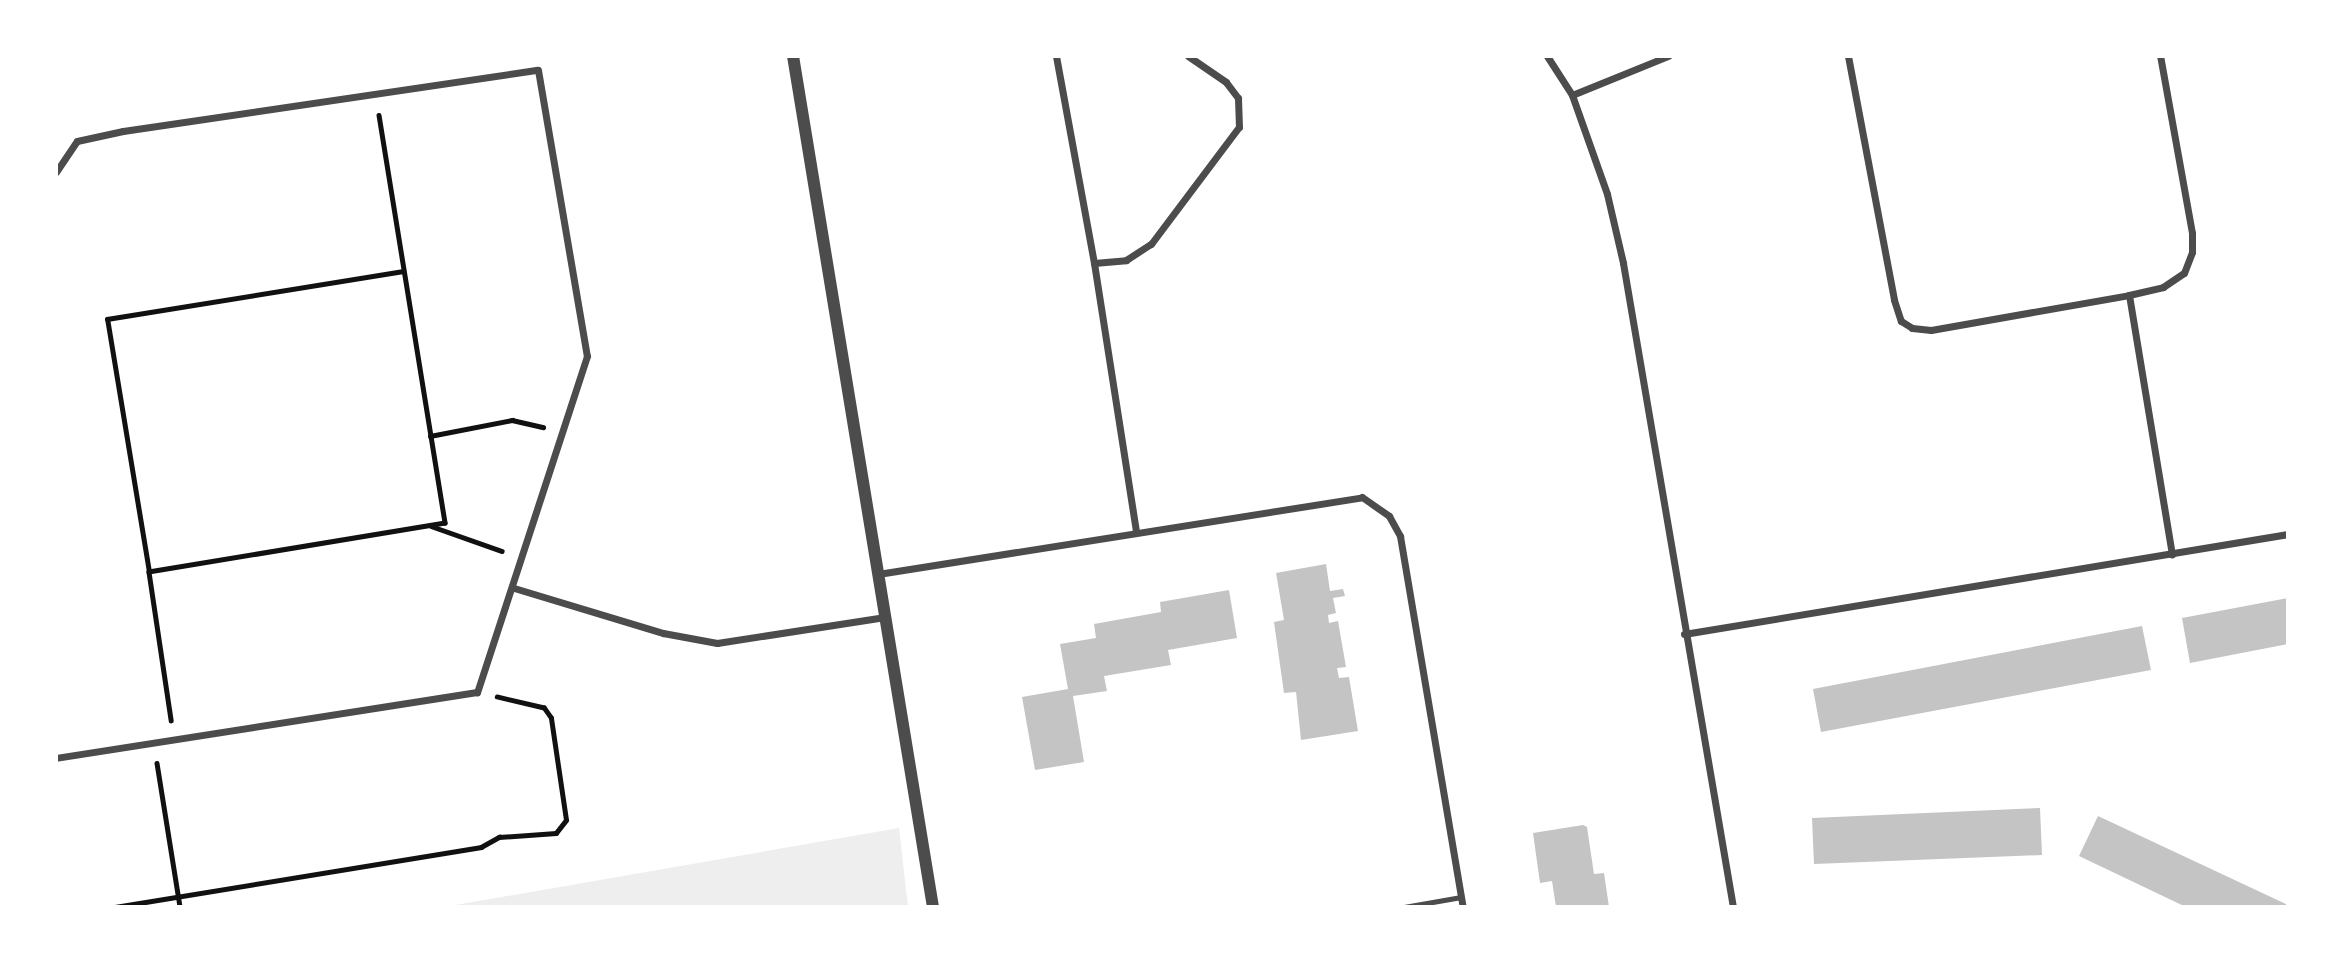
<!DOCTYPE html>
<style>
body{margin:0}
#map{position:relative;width:2344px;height:963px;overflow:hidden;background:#fff;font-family:"Open Sans",sans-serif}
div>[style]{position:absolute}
.green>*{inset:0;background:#eee}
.building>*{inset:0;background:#c4c4c4}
.path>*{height:4.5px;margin:-2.25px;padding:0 2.25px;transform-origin:2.25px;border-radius:2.25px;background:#111}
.service>*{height:5px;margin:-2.5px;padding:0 2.5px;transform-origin:2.5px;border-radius:2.5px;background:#4c4c4c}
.minor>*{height:7px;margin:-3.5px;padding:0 3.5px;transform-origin:3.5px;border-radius:3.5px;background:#4c4c4c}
.tertiary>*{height:12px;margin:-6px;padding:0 6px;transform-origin:6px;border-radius:6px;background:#4c4c4c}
span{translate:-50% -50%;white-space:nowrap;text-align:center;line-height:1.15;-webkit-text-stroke:7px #fff;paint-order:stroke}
.frame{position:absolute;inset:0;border:58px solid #fff;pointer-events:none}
</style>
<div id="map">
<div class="green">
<div style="clip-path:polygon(899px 828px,908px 907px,444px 907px)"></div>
</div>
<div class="building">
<div style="clip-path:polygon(1326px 564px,1330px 591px,1343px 589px,1345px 596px,1333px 598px,1336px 613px,1328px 615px,1329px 623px,1338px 621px,1346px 667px,1337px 668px,1339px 678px,1349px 677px,1358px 731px,1301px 740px,1296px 692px,1284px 693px,1274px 622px,1284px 620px,1276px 573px)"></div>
<div style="clip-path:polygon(1229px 590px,1237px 638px,1168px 650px,1171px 665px,1104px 676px,1107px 691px,1073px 696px,1084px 762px,1035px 770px,1022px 697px,1068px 689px,1060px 644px,1096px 638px,1094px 624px,1161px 612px,1160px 602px)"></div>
<div style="clip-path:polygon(2288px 598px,2288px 644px,2190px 663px,2182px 618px)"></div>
<div style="clip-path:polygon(2142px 626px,2151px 670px,1821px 732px,1813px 689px)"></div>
<div style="clip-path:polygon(2040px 808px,2042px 855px,1814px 864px,1812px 818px)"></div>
<div style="clip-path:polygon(2098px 816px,2288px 905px,2288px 907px,2186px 907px,2079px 856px)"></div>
<div style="clip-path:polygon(1583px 825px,1587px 827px,1594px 874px,1604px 873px,1609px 907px,1556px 907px,1552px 881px,1540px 883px,1533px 833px)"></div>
</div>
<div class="path">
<div style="left:379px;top:115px;width:413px;rotate:80.8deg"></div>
<div style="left:445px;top:523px;width:300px;rotate:170.6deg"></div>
<div style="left:149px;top:572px;width:256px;rotate:-99.4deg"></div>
<div style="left:107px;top:319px;width:300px;rotate:-9.2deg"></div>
<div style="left:430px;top:436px;width:84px;rotate:-11deg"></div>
<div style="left:512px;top:420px;width:32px;rotate:13deg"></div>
<div style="left:431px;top:526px;width:75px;rotate:19.4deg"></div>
<div style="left:149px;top:572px;width:150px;rotate:81.5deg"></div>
<div style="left:157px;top:763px;width:146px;rotate:80.9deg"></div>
<div style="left:115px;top:907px;width:371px;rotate:-9.3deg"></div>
<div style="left:481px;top:847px;width:21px;rotate:-29deg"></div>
<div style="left:499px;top:837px;width:57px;rotate:-4deg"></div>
<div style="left:556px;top:833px;width:16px;rotate:-52deg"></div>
<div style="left:566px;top:820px;width:103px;rotate:-98.4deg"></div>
<div style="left:551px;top:718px;width:12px;rotate:-125deg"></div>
<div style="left:544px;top:708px;width:48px;rotate:-166.8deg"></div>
</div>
<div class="service">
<div style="left:1404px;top:907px;width:58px;rotate:-10deg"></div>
</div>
<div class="minor">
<div style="left:1056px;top:56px;width:210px;rotate:79.6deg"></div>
<div style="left:1094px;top:263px;width:32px;rotate:-5deg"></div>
<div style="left:1126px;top:260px;width:30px;rotate:-33deg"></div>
<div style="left:1151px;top:244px;width:146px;rotate:-53.1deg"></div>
<div style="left:1239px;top:127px;width:29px;rotate:-92deg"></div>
<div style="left:1238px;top:98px;width:20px;rotate:-127deg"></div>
<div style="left:1226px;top:82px;width:46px;rotate:-145.6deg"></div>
<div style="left:1547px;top:56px;width:46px;rotate:57.3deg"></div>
<div style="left:1572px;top:95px;width:105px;rotate:70.5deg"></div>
<div style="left:1607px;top:194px;width:71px;rotate:76.9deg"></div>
<div style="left:1623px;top:263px;width:653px;rotate:80.31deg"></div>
<div style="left:1848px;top:56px;width:248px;rotate:79.3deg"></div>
<div style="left:1894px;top:300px;width:22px;rotate:72deg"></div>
<div style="left:1901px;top:321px;width:13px;rotate:32deg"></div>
<div style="left:1912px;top:328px;width:19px;rotate:6deg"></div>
<div style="left:1931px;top:330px;width:201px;rotate:-10deg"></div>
<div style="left:2129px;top:295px;width:35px;rotate:-13deg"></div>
<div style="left:2163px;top:287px;width:25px;rotate:-34deg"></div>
<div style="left:2184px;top:273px;width:22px;rotate:-69deg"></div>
<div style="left:2192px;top:252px;width:19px;rotate:-90deg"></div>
<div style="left:2192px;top:233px;width:180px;rotate:-100.2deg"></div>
<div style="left:1572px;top:95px;width:104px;rotate:-22.1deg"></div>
<div style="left:56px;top:172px;width:37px;rotate:-56deg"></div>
<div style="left:77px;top:141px;width:47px;rotate:-12.3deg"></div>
<div style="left:123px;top:131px;width:419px;rotate:-8.4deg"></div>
<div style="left:538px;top:70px;width:290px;rotate:80.3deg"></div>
<div style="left:587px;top:356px;width:354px;rotate:108.1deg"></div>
<div style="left:477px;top:692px;width:426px;rotate:171.1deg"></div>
<div style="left:1094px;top:263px;width:271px;rotate:81.1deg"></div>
<div style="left:2129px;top:295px;width:263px;rotate:80.6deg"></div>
<div style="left:878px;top:574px;width:490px;rotate:-9deg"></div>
<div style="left:1362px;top:497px;width:33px;rotate:35deg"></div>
<div style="left:1389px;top:516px;width:23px;rotate:61deg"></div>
<div style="left:1400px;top:536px;width:376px;rotate:80.4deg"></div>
<div style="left:514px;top:588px;width:156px;rotate:16.8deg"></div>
<div style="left:663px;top:633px;width:55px;rotate:10.5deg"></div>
<div style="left:717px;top:643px;width:170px;rotate:-8.8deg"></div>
<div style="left:1684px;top:634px;width:612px;rotate:-9.4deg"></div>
</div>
<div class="tertiary">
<div style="left:793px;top:56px;width:862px;rotate:80.66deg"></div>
</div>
<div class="frame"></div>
</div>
